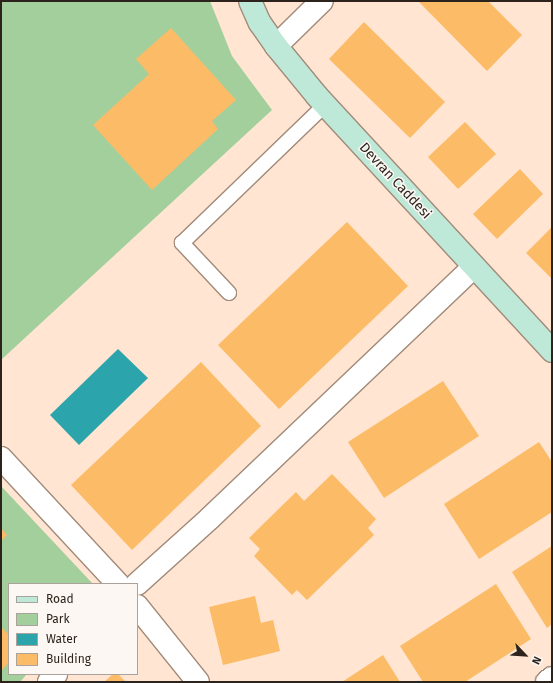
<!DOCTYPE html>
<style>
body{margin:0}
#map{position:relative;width:553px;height:683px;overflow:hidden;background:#ffe5d2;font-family:"Fira Sans",sans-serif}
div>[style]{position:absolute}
.green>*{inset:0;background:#a3cf9d}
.water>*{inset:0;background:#2ca4ab}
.building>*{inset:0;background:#fcbb66}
.roads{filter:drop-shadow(1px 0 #a28b7a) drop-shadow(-1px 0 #a28b7a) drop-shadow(0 1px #a28b7a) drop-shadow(0 -1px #a28b7a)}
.service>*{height:14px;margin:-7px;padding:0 7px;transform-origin:7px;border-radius:7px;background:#fff}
.minor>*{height:22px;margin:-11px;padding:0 11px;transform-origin:11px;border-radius:11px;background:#fff}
.secondary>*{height:22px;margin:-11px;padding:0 11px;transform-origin:11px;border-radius:11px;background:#bee9d9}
span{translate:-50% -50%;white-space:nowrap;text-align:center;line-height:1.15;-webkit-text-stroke:3px #fcf7f3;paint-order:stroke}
.street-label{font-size:14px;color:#2c231c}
.frame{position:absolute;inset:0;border:2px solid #2c231c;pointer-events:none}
.legend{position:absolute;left:8px;top:583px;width:130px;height:92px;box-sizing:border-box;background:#fcf7f3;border:1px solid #a9a29d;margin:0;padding:5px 7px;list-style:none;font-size:12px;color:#2c231c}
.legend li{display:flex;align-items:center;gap:8px;height:20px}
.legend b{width:20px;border:1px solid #a9a29d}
.north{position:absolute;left:505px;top:635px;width:40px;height:40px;-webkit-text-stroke:3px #fcf7f3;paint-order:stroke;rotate:115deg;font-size:11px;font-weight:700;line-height:16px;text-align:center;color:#2c231c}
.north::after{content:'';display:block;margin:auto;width:14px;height:18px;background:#2c231c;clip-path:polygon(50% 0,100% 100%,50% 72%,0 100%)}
</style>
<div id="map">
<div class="green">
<div style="clip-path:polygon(1px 1px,210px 1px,232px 56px,272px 110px,1px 360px)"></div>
<div style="clip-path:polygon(1px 486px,93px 584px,9px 584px,9px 674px,27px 674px,20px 682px,1px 682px)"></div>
</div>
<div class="water">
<div style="clip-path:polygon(118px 349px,148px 378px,79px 445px,50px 415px)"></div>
</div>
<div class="building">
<div style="clip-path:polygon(418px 1px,488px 1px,522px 35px,487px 71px)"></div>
<div style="clip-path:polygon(364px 22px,445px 102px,410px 138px,329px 59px)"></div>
<div style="clip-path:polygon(171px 28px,236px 100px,212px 121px,218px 129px,152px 190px,93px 125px,149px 74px,136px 59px)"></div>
<div style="clip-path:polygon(465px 122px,496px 154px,458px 189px,428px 157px)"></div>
<div style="clip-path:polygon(520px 169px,543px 194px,497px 239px,473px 214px)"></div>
<div style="clip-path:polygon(347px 222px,408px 286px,279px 409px,218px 345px)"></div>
<div style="clip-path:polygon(552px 227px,552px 279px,526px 253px)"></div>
<div style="clip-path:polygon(201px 362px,261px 426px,132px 550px,71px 485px)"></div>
<div style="clip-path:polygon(443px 381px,479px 436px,384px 498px,348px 442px)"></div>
<div style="clip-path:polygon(539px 442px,552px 462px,552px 512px,479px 559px,444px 504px)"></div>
<div style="clip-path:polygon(332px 474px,376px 519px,368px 528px,374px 535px,307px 600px,297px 590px,292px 595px,254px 556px,260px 549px,249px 538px,296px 492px,304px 501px)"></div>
<div style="clip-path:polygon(1px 528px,7px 535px,1px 541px)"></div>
<div style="clip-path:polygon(552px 546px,552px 624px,547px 628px,512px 572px)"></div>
<div style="clip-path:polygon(496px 584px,531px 639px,465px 682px,423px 682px,400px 646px)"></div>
<div style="clip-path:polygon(255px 596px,261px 623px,273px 620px,280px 651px,223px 665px,209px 607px)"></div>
<div style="clip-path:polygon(1px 627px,9px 635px,9px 662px,1px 671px)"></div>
<div style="clip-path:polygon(383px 655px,400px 682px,342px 682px)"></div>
<div style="clip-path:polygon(113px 674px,118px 674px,126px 682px,104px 682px)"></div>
</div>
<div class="roads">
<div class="service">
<div style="left:229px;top:293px;width:69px;rotate:-133.2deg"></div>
<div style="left:182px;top:243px;width:199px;rotate:-44deg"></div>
</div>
<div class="minor">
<div style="left:276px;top:46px;width:64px;rotate:-44.4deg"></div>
<div style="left:1px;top:458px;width:172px;rotate:47.1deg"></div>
<div style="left:137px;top:584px;width:98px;rotate:-42.1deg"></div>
<div style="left:210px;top:518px;width:364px;rotate:-43.6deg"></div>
<div style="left:137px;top:606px;width:97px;rotate:51.2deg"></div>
<div style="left:49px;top:682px;width:11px;rotate:-49deg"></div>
<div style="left:547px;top:682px;width:6px;rotate:-39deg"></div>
</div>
<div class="secondary">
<div style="left:250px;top:1px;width:24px;rotate:66deg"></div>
<div style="left:260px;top:23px;width:28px;rotate:55deg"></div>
<div style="left:276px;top:46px;width:65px;rotate:50.6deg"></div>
<div style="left:317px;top:96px;width:347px;rotate:47.3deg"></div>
</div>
</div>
<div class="street-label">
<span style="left:395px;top:181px;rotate:47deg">Devran Caddesi</span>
</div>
<div class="frame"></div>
<ul class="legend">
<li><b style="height:5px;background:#bee9d9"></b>Road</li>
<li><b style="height:11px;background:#a3cf9d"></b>Park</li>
<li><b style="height:11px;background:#2ca4ab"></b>Water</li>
<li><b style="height:11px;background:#fcbb66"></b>Building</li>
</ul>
<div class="north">N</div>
</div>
